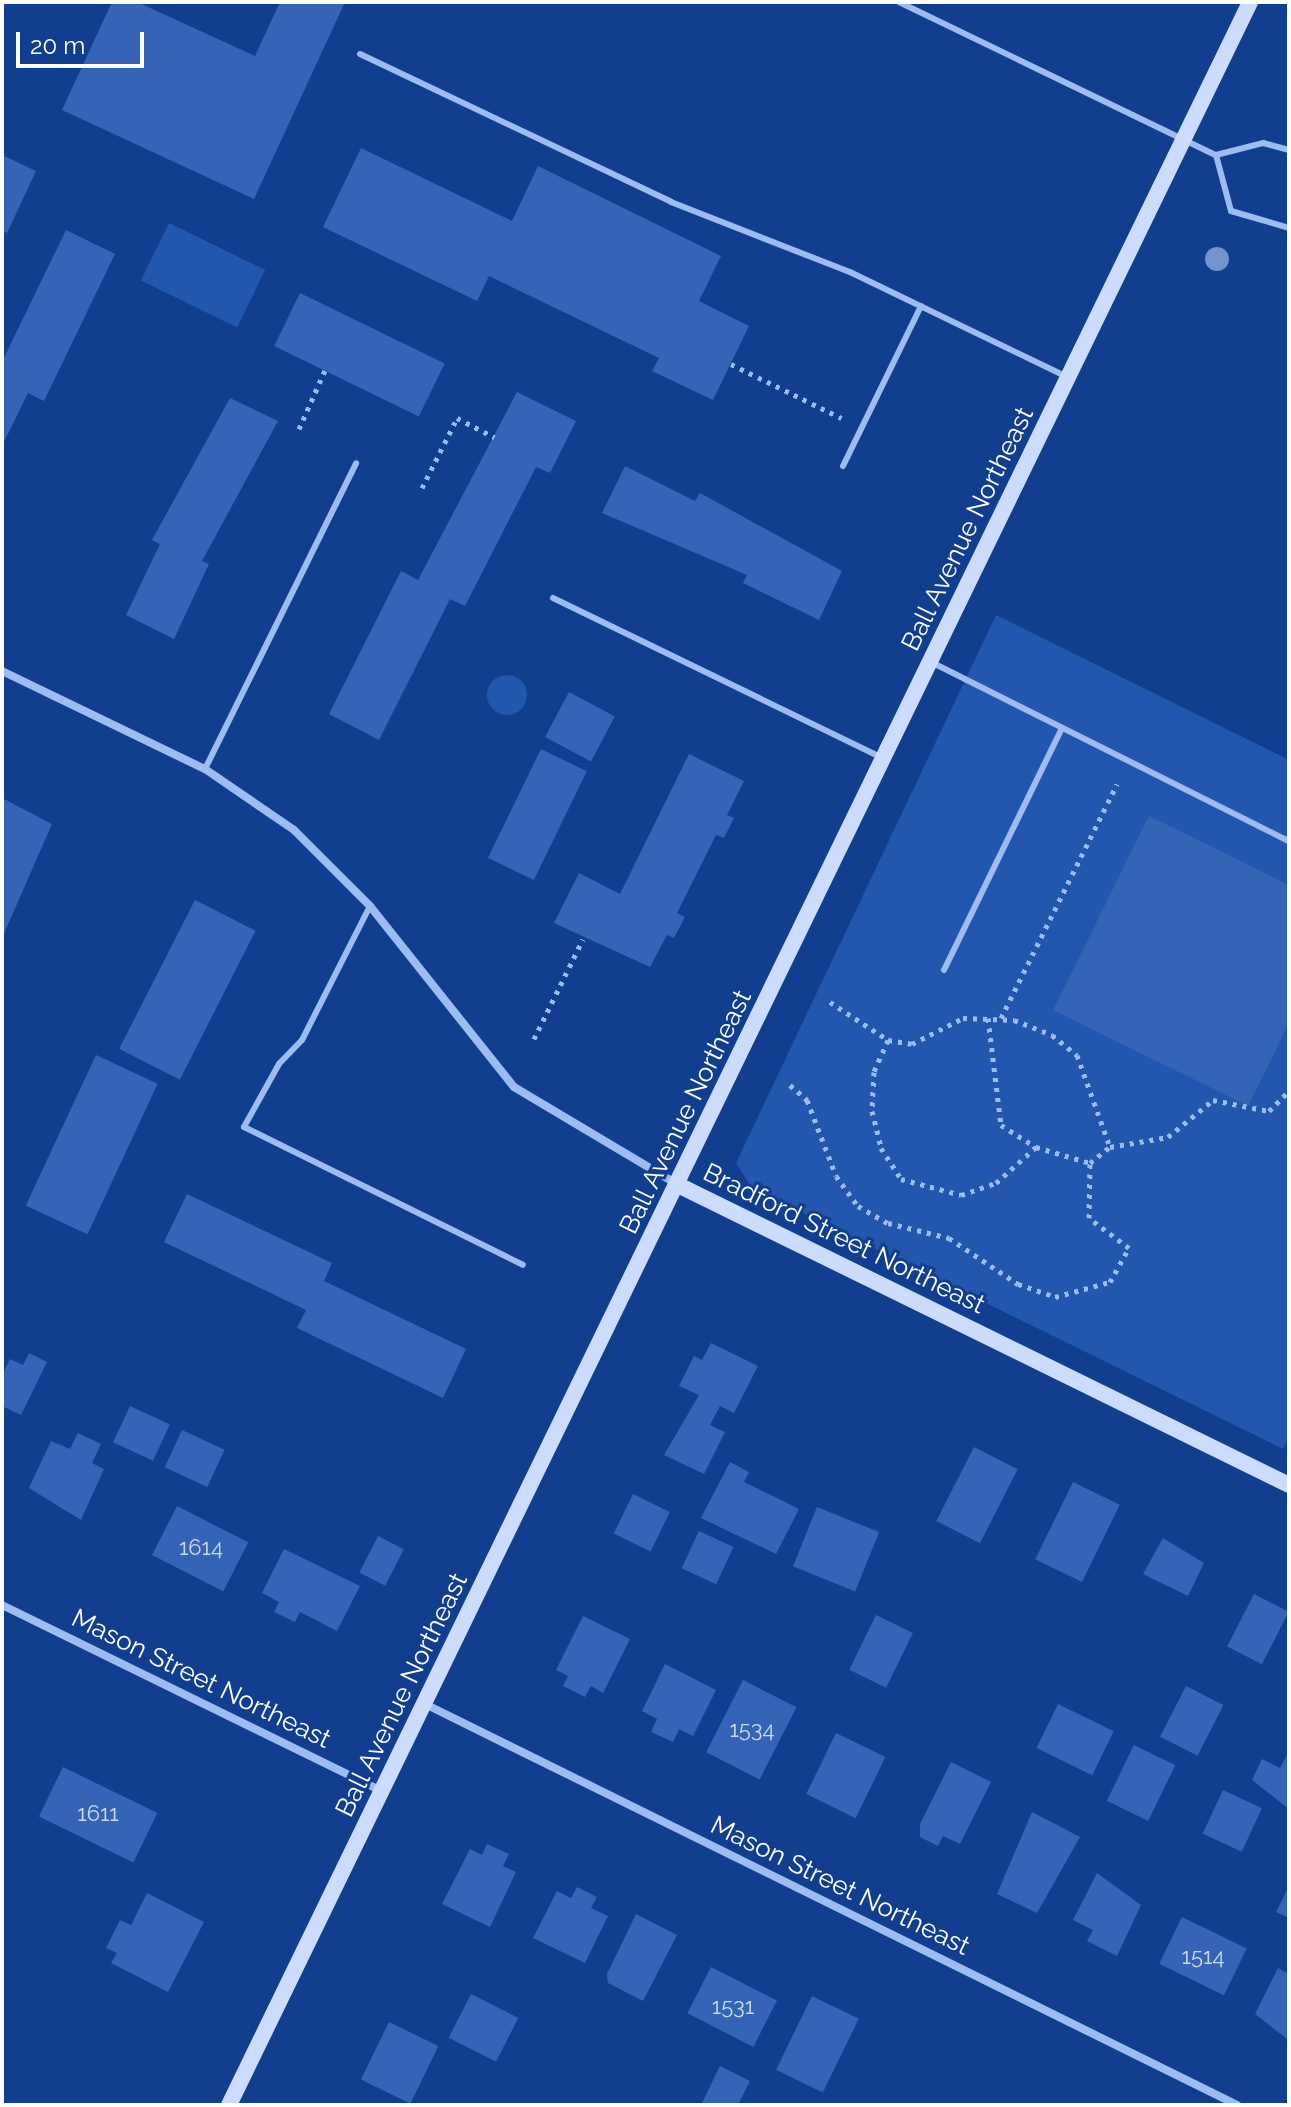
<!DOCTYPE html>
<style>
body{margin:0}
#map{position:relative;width:1291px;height:2107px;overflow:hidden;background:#123e90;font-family:Raleway,sans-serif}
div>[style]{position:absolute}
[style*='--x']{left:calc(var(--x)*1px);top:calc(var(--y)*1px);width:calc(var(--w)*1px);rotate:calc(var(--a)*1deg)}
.green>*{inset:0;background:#2356af;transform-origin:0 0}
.round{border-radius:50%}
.building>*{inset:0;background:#3564b7;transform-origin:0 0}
.path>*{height:5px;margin-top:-2.5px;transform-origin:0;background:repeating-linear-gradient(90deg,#9dbcf2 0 4px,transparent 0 10px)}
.lane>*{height:6px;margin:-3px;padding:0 3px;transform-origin:3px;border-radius:3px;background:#9dbcf2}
.street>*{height:8px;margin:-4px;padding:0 4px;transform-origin:4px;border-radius:4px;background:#9dbcf2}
.secondary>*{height:16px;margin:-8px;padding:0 8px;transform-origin:8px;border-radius:8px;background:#cbdcfc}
.trees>*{width:24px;height:24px;margin:-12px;border-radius:50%;background:#7493cc}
span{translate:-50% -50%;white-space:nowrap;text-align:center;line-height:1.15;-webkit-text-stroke:6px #123e90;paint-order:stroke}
.number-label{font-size:22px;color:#ccd8ed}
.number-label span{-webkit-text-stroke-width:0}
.street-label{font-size:26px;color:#fff}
.frame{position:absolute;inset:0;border:4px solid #fff;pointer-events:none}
.scale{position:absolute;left:16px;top:32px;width:128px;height:36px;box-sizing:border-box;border:4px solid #fff;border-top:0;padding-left:10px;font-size:24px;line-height:28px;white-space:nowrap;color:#fff;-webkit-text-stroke:6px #123e90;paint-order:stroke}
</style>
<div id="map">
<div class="green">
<i style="left:169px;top:223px;width:107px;height:64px;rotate:26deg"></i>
<i style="clip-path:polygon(996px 615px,1289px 760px,1289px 1436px,1283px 1449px,752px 1188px,736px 1163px)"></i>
<i class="round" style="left:487px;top:675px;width:40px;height:40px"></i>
</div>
<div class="building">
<i style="clip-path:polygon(112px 2px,137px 2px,255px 56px,280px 2px,345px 2px,254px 199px,62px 110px)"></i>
<i style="clip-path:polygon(361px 148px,512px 221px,538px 166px,721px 256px,699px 301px,749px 326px,713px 400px,652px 371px,659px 358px,489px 276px,477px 301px,323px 227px)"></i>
<i style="clip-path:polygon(2px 155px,36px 171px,7px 233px,2px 230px)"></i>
<i style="clip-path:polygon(66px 230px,115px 254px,44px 401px,28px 393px,2px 446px,2px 362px)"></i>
<i style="left:300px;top:293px;width:161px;height:59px;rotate:26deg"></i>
<i style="clip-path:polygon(517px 392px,576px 421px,550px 473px,536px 467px,465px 606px,450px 599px,379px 740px,329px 714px,401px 571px,418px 580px)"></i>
<i style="clip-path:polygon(230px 398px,278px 421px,202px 561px,209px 564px,174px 639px,126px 615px,160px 544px,152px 540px)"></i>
<i style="clip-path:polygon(625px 466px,695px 501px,700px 493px,842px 571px,819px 620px,743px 583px,747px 575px,602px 513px)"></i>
<i style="left:569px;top:692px;width:52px;height:51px;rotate:28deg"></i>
<i style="left:541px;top:749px;width:51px;height:121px;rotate:26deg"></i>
<i style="clip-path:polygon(689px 754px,744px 781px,727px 815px,734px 818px,724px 838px,716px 835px,677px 913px,685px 917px,674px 938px,667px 935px,650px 967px,554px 923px,579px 873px,620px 894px)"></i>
<i style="clip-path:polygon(2px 798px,52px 824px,2px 938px)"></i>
<i style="clip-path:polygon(1149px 816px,1289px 885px,1289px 1023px,1248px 1106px,1053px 1010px)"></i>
<i style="left:195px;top:900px;width:68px;height:167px;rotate:27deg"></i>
<i style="left:96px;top:1055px;width:68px;height:166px;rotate:25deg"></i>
<i style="clip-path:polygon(187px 1194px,332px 1263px,324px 1281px,466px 1349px,443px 1398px,297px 1328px,306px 1310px,164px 1242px)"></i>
<i style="clip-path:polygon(711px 1343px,758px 1366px,734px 1413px,720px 1406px,710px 1425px,725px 1432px,704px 1474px,664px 1455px,699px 1395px,679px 1386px,694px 1356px,702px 1360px)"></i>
<i style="clip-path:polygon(29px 1353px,47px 1362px,21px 1415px,2px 1406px,2px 1375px,10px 1359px,23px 1365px)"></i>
<i style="left:130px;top:1406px;width:44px;height:40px;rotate:25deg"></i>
<i style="left:182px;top:1430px;width:47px;height:41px;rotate:25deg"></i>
<i style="clip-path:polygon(78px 1433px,101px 1444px,92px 1463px,104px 1469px,81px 1520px,29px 1488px,51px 1441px,70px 1449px)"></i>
<i style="left:974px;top:1447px;width:49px;height:83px;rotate:27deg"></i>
<i style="clip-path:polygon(730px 1462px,749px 1472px,744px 1482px,799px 1509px,776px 1554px,701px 1518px)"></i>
<i style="left:1073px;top:1482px;width:52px;height:86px;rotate:26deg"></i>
<i style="left:633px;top:1494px;width:41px;height:44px;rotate:26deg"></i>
<i style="left:177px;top:1506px;width:80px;height:55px;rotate:27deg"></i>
<i style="left:817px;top:1507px;width:67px;height:64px;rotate:22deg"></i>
<i style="left:699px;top:1531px;width:38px;height:41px;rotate:25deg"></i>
<i style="left:378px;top:1536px;width:29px;height:41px;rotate:27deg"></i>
<i style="clip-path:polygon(1163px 1538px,1204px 1563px,1188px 1596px,1143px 1574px)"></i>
<i style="clip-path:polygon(284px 1549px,360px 1586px,337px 1631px,300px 1612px,295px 1622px,274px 1612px,279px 1602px,262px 1593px)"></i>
<i style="left:1254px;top:1594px;width:39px;height:59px;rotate:27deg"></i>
<i style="left:876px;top:1615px;width:41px;height:61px;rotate:26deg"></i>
<i style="clip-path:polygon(583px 1616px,630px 1639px,603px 1693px,591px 1686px,585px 1697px,563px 1686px,568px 1676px,556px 1670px)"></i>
<i style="clip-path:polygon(665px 1664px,716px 1690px,693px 1736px,679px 1729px,673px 1742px,651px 1732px,657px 1719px,642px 1711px)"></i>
<i style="left:743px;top:1680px;width:60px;height:81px;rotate:27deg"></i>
<i style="left:1186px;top:1686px;width:42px;height:57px;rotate:27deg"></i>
<i style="left:1058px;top:1704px;width:62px;height:49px;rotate:26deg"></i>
<i style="left:836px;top:1733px;width:55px;height:68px;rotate:26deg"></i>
<i style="left:1134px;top:1745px;width:46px;height:62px;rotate:26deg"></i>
<i style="clip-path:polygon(1289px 1751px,1289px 1809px,1252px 1780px,1262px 1759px,1280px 1768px)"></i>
<i style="clip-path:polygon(951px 1762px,991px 1782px,960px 1844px,943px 1836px,938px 1846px,920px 1837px,920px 1824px)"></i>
<i style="left:63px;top:1767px;width:105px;height:55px;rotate:26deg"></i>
<i style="left:1223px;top:1790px;width:43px;height:48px;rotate:25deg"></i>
<i style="clip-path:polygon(1032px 1812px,1080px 1837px,1037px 1913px,997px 1894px)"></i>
<i style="clip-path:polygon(487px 1844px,509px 1854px,503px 1866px,516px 1872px,490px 1927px,442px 1904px,470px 1849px,482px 1855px)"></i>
<i style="clip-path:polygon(1097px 1873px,1141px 1905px,1117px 1956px,1087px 1941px,1093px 1930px,1073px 1920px)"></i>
<i style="clip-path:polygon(1289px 1886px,1289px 1918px,1276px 1912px)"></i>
<i style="clip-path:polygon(577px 1887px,597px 1897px,591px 1908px,608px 1916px,585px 1963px,533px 1938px,557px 1891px,571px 1898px)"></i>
<i style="clip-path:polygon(147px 1893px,204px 1922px,168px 1992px,111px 1963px,117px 1953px,106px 1948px,120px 1920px,131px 1925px)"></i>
<i style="clip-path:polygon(636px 1914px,677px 1935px,643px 2001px,608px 1983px,607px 1974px)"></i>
<i style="left:1182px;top:1917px;width:72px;height:52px;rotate:26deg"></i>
<i style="left:711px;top:1967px;width:74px;height:52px;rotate:27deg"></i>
<i style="clip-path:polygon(1278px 1968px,1289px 1974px,1287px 2039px,1255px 2014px)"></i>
<i style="left:471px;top:1994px;width:53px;height:49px;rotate:27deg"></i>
<i style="left:812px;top:1996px;width:52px;height:82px;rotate:26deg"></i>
<i style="left:389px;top:2022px;width:55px;height:64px;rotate:26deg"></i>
<i style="clip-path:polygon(720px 2066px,750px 2081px,738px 2105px,701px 2105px)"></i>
</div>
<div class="path">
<i style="--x:731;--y:364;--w:123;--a:26.1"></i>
<i style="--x:299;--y:429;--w:64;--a:-66.2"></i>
<i style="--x:422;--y:488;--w:78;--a:-63.4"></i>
<i style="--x:457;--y:418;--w:42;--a:27.2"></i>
<i style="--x:830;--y:1002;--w:69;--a:33.2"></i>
<i style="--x:888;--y:1040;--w:35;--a:114"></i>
<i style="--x:874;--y:1072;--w:39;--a:93"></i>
<i style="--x:872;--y:1111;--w:38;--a:76"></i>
<i style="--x:881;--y:1148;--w:37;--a:57"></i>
<i style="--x:901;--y:1179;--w:62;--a:14.9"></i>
<i style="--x:961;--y:1195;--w:37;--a:-19"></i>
<i style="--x:996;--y:1183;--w:54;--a:-42"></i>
<i style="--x:1036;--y:1147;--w:56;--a:16.5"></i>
<i style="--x:988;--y:1018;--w:108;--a:83.1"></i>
<i style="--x:1001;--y:1125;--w:41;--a:32.2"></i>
<i style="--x:1001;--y:1018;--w:261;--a:-63.6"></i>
<i style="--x:534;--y:1039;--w:111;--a:-63.9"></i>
<i style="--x:888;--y:1040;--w:24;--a:9"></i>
<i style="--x:912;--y:1044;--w:57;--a:-27"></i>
<i style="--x:963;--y:1018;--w:51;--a:2.2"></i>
<i style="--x:1014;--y:1020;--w:41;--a:21.5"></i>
<i style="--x:1052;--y:1035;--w:32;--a:39"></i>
<i style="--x:1077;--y:1055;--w:98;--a:70.3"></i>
<i style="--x:790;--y:1085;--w:23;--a:41"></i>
<i style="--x:807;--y:1100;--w:81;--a:69.1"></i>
<i style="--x:836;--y:1176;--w:37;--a:54"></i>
<i style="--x:858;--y:1206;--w:34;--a:30"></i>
<i style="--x:888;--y:1223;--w:63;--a:13.8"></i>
<i style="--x:949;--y:1238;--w:83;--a:33.7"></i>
<i style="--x:1018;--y:1284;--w:39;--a:19"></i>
<i style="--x:1055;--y:1297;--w:57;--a:-15.3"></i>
<i style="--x:1110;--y:1282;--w:39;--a:-61"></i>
<i style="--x:1129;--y:1248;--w:50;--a:-143.1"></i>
<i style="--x:1089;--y:1218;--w:55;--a:-89"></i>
<i style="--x:1090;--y:1163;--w:26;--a:-39"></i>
<i style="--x:1110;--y:1147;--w:59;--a:-9.8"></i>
<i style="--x:1168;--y:1137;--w:58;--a:-39.4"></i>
<i style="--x:1213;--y:1100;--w:57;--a:11.1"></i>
<i style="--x:1269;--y:1111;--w:28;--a:-45"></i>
</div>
<div class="lane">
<i style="--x:899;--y:2;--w:352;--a:25.8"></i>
<i style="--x:1216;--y:155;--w:49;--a:-14.3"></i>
<i style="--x:1263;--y:143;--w:27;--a:15"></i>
<i style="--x:360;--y:54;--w:344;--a:25.4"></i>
<i style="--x:671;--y:202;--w:192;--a:21.4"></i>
<i style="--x:850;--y:272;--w:239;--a:25.8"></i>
<i style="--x:1216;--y:155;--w:58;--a:75"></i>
<i style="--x:1231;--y:211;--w:60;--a:16.3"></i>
<i style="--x:843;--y:466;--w:178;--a:-64"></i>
<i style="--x:553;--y:598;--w:364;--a:25.9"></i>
<i style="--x:933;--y:663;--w:398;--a:26.6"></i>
<i style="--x:205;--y:769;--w:341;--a:-63.7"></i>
<i style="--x:370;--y:906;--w:150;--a:116.9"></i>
<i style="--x:302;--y:1040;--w:33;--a:134"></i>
<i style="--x:279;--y:1064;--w:72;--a:119.1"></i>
<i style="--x:244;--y:1127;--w:311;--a:26.3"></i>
<i style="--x:944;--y:970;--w:269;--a:-64"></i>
</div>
<div class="street">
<i style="--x:2;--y:671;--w:225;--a:25.8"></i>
<i style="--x:205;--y:769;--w:108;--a:34.4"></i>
<i style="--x:294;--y:830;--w:107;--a:45"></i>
<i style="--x:370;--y:906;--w:231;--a:51.5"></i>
<i style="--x:514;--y:1087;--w:190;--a:30.8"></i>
<i style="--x:2;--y:1605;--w:423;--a:26.1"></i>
<i style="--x:425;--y:1704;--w:906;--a:26.28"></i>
</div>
<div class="secondary">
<i style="--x:678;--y:1185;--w:681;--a:26.15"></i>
<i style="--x:229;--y:2105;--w:2338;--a:-64.1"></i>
</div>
<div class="trees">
<i style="left:1217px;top:259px"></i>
</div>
<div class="number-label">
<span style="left:201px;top:1548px">1614</span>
<span style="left:752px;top:1730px">1534</span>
<span style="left:98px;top:1814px">1611</span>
<span style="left:1203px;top:1957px">1514</span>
<span style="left:733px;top:2007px">1531</span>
</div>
<div class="street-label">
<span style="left:968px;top:529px;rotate:-64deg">Ball Avenue Northeast</span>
<span style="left:686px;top:1112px;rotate:-64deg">Ball Avenue Northeast</span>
<span style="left:844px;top:1239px;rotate:26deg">Bradford Street Northeast</span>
<span style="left:201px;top:1679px;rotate:26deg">Mason Street Northeast</span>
<span style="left:402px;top:1695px;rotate:-64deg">Ball Avenue Northeast</span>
<span style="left:840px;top:1886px;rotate:26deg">Mason Street Northeast</span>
</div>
<div class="frame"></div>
<div class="scale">20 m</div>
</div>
